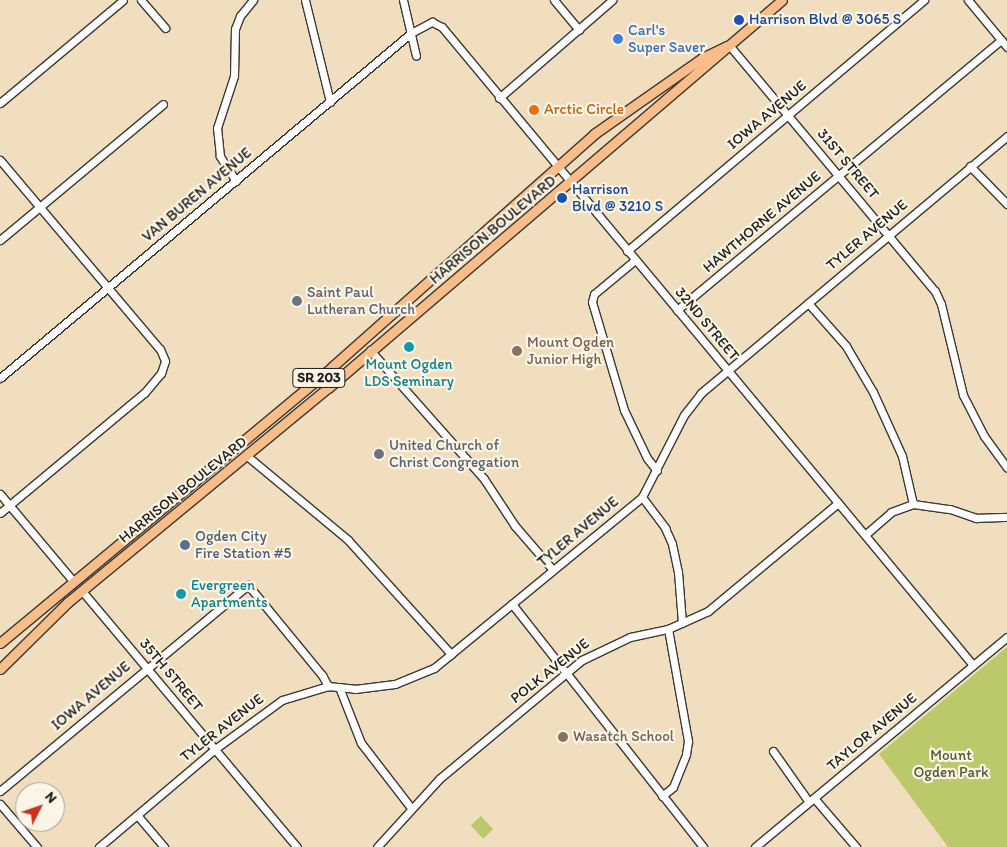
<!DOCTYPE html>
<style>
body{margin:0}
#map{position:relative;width:1007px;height:847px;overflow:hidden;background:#f1debe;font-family:Itim,sans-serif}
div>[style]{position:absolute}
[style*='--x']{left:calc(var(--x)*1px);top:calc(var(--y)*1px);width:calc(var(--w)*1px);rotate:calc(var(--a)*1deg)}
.green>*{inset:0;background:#bbc96b;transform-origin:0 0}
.roads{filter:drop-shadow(1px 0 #3c3934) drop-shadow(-1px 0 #3c3934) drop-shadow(0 1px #3c3934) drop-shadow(0 -1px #3c3934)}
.minor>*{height:7px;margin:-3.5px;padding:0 3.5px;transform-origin:3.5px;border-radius:3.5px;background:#fff}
.major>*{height:9px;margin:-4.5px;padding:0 4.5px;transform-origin:4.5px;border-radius:4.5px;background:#f8bd89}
.dots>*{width:14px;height:14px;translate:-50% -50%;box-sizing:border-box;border:2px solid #fcf5e5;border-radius:50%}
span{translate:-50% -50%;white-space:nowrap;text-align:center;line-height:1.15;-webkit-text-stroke:4.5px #fcf5e5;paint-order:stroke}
.shield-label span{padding:1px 4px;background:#fcf5e5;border:1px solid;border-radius:4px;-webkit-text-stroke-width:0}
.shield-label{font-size:14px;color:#1c1c1c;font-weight:700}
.transit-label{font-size:15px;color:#164399}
.left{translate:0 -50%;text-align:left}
.shop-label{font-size:15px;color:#366cbe}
.food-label{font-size:15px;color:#c56008}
.street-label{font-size:15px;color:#1c1c1c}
.worship-label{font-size:15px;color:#5b616d}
.education-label{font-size:15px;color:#785e54}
.culture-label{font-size:15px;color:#0d838f}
.service-label{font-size:15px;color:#4e5e75}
.park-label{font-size:15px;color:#545938}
.north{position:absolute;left:15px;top:782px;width:50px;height:50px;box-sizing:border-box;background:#fcf5e5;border:1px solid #a29e95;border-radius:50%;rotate:49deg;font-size:14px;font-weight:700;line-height:20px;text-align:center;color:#1c1c1c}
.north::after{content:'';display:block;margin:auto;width:18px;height:22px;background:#c8321e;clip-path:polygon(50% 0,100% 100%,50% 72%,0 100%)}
</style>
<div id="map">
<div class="green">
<i style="clip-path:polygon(1007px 647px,1007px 847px,948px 847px,879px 754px)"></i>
<i style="left:481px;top:816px;width:18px;height:14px;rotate:47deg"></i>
</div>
<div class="roads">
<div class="minor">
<i style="--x:141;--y:0;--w:37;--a:49"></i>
<i style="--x:305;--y:0;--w:105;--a:76.2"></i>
<i style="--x:403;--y:0;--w:57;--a:76.9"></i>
<i style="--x:554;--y:0;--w:39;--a:50"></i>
<i style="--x:968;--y:0;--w:61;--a:50.3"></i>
<i style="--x:729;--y:45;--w:321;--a:50.1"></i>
<i style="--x:935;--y:291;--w:14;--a:65"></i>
<i style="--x:941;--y:304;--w:94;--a:76.4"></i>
<i style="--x:963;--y:395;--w:46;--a:62.9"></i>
<i style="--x:984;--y:436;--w:39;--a:54"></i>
<i style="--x:499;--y:98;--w:150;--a:-40.9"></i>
<i style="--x:0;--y:103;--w:160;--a:-39.9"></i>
<i style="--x:0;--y:160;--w:248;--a:49.8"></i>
<i style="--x:160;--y:349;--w:13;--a:67"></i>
<i style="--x:165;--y:361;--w:13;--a:108"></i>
<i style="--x:161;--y:373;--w:26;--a:130"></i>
<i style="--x:144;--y:393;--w:187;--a:140.2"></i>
<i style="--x:970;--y:166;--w:53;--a:45.8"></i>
<i style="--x:236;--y:181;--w:30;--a:-123"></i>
<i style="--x:220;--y:156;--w:28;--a:-96"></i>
<i style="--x:217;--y:128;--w:55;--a:-71.9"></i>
<i style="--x:234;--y:76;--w:47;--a:-88.8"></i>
<i style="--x:235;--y:29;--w:14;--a:-69"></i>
<i style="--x:240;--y:16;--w:21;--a:-51"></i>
<i style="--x:0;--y:240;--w:212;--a:-39.8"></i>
<i style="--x:627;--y:251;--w:389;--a:-40.2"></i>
<i style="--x:635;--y:260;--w:53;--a:140.3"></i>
<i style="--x:594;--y:294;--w:8;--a:104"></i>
<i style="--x:592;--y:302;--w:113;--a:73.5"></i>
<i style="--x:624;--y:410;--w:53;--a:64.4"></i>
<i style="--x:647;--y:458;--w:16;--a:52"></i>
<i style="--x:808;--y:303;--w:57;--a:48.5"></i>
<i style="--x:846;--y:346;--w:53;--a:59.6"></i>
<i style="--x:873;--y:392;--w:70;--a:65.6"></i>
<i style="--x:902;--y:456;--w:49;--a:77.1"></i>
<i style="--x:677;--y:310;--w:422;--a:-39.8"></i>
<i style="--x:370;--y:350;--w:172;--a:48.5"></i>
<i style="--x:484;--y:479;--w:56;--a:56.6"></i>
<i style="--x:515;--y:526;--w:58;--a:49.2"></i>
<i style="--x:0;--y:378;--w:537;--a:-40.01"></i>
<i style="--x:411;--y:33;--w:24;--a:-28"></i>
<i style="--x:432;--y:22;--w:11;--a:27"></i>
<i style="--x:442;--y:27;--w:830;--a:50.23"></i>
<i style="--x:247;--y:456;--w:131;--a:39.7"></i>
<i style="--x:348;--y:540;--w:154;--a:47.9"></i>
<i style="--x:0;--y:494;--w:114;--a:50"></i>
<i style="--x:642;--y:497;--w:39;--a:53"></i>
<i style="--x:665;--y:528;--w:17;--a:66"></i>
<i style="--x:672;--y:544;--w:29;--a:78"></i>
<i style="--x:678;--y:572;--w:51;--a:85.5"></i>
<i style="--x:866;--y:534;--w:33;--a:-41"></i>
<i style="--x:891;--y:512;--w:23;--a:-20"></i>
<i style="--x:913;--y:504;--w:37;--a:8"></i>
<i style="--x:950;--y:509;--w:28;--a:19"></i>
<i style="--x:976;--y:518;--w:31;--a:-2"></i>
<i style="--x:82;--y:591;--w:334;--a:50"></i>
<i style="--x:512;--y:604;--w:309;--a:51.8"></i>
<i style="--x:339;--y:687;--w:60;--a:68.6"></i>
<i style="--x:361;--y:743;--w:82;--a:52.4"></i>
<i style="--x:773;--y:751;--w:62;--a:54.8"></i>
<i style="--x:0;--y:791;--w:322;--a:-39.7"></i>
<i style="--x:248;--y:585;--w:117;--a:50.6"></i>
<i style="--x:322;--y:675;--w:13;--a:61"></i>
<i style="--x:662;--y:796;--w:14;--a:-39"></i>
<i style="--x:673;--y:787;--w:35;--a:-68"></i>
<i style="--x:686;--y:754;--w:13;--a:-81"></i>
<i style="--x:688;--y:741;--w:114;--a:-100.1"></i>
<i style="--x:814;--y:798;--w:65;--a:49.4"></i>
<i style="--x:0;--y:804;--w:57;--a:49.3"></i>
<i style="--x:137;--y:815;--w:42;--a:49.8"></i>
<i style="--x:99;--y:847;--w:152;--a:-40.2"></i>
<i style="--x:215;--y:749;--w:83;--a:-36.2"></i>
<i style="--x:282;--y:700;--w:48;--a:-16.9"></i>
<i style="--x:328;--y:686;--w:27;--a:6"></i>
<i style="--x:355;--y:689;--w:40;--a:-7.1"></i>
<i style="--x:395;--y:684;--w:42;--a:-22.3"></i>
<i style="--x:434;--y:668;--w:22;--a:-39"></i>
<i style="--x:451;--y:654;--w:247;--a:-39.4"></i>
<i style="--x:642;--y:497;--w:92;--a:-62.9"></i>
<i style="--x:684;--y:415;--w:28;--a:-52"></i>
<i style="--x:701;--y:393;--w:400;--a:-40"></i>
<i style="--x:377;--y:847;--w:92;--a:-47.6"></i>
<i style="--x:439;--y:779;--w:186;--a:-39.8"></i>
<i style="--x:582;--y:660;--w:53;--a:-25.6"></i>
<i style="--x:630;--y:637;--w:39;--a:-12"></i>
<i style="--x:668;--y:629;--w:44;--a:-24.2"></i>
<i style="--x:708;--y:611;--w:169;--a:-39.7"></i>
<i style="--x:755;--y:847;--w:328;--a:-39.8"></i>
</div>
<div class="major">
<i style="--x:0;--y:643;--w:432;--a:-39.7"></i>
<i style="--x:332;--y:367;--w:351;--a:-41.6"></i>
<i style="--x:594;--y:134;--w:132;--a:-35.1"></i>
<i style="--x:702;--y:58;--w:28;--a:-26"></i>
<i style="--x:0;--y:669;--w:95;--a:-44.6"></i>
<i style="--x:68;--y:602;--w:337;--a:-39.5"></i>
<i style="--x:328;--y:388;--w:597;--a:-40.52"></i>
</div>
</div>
<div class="dots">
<i style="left:739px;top:20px;background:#1a4fb4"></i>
<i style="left:618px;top:39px;background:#3f7fe0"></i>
<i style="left:534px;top:110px;background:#e8710a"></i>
<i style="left:562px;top:198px;background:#1a4fb4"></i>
<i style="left:297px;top:301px;background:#6b7280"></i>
<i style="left:409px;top:347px;background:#0f9aa8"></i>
<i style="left:517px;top:351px;background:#8d6e63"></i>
<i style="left:379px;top:454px;background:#6b7280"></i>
<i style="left:185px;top:545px;background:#5c6f8a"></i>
<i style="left:181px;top:594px;background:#0f9aa8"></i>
<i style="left:563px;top:737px;background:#8d6e63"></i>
</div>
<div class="shield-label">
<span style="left:319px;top:378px">SR 203</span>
</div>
<div class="transit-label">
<span class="left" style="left:749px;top:20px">Harrison Blvd @ 3065 S</span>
<span class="left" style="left:572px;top:198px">Harrison<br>Blvd @ 3210 S</span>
</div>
<div class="shop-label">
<span class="left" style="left:628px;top:39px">Carl's<br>Super Saver</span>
</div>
<div class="food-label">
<span class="left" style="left:544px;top:110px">Arctic Circle</span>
</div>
<div class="street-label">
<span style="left:767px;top:115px;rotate:-40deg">IOWA AVENUE</span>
<span style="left:848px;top:164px;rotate:50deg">31ST STREET</span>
<span style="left:197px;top:195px;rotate:-40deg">VAN BUREN AVENUE</span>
<span style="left:762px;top:222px;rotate:-40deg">HAWTHORNE AVENUE</span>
<span style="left:493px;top:230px;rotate:-40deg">HARRISON BOULEVARD</span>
<span style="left:867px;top:235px;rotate:-40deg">TYLER AVENUE</span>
<span style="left:707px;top:324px;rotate:50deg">32ND STREET</span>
<span style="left:183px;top:490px;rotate:-39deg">HARRISON BOULEVARD</span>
<span style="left:578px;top:532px;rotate:-40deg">TYLER AVENUE</span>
<span style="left:550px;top:671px;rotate:-38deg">POLK AVENUE</span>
<span style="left:171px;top:675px;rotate:50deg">35TH STREET</span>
<span style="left:91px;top:696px;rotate:-40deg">IOWA AVENUE</span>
<span style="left:222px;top:728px;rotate:-38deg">TYLER AVENUE</span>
<span style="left:872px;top:732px;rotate:-40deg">TAYLOR AVENUE</span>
</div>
<div class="worship-label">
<span class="left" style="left:307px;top:301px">Saint Paul<br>Lutheran Church</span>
<span class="left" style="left:389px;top:454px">United Church of<br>Christ Congregation</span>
</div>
<div class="education-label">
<span class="left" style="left:527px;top:351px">Mount Ogden<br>Junior High</span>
<span class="left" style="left:573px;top:737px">Wasatch School</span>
</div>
<div class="culture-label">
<span style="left:409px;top:373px">Mount Ogden<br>LDS Seminary</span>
<span class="left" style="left:191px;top:594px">Evergreen<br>Apartments</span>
</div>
<div class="service-label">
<span class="left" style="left:195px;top:545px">Ogden City<br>Fire Station #5</span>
</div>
<div class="park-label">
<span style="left:951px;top:764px">Mount<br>Ogden Park</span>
</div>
<div class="north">N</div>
</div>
